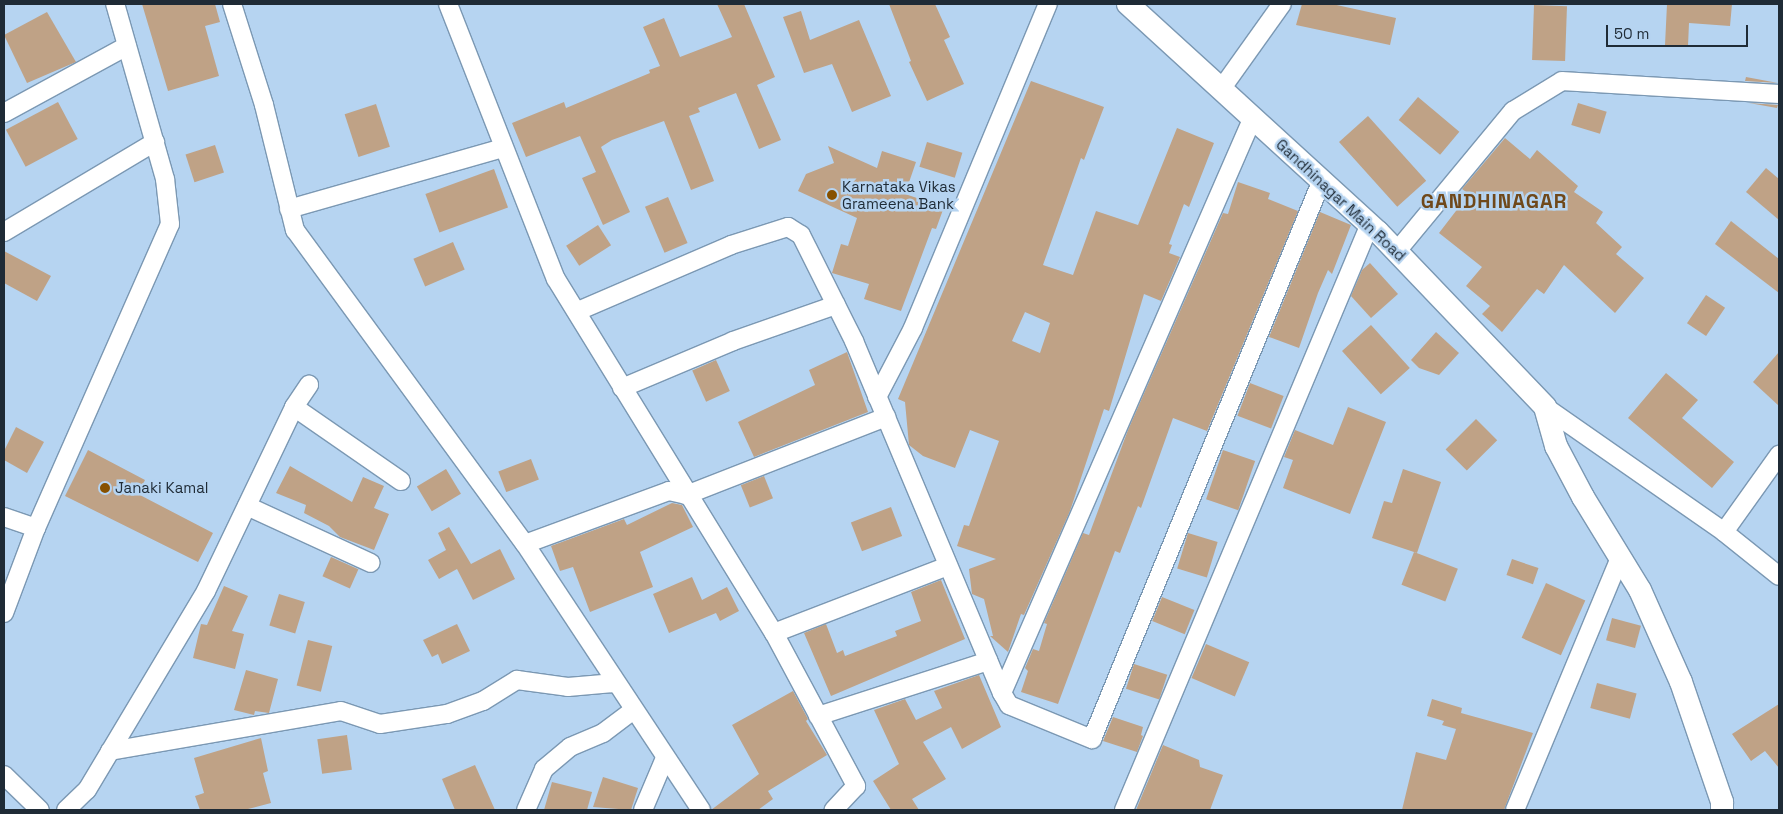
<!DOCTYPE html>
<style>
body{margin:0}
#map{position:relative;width:1783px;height:814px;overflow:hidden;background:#b6d4f1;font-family:"Space Grotesk",sans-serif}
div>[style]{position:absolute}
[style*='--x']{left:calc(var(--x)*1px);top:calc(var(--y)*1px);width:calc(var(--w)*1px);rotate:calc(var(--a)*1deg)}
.building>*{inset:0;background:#bfa286;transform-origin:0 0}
.roads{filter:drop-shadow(1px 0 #7b98b3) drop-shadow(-1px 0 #7b98b3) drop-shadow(0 1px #7b98b3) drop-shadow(0 -1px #7b98b3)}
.minor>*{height:18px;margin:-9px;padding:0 9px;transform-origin:9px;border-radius:9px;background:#fff}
.tertiary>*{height:22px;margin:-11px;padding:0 11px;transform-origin:11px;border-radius:11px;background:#fff}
.dots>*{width:14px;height:14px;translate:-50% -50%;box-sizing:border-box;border:2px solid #b6d4f1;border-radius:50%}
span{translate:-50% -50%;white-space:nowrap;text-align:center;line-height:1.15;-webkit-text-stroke:5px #b6d4f1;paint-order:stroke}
.poi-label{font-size:15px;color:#1f2b36}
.left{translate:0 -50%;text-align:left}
.street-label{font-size:15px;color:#1f2b36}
.district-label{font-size:20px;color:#6f481a;font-weight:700;letter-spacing:1px}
.frame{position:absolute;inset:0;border:5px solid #1f2b36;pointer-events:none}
.scale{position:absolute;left:1606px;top:25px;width:142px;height:22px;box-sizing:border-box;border:2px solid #1f2b36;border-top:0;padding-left:6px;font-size:15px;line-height:18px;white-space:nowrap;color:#1f2b36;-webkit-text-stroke:4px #b6d4f1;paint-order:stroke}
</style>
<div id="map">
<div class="building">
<i style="clip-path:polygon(142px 4px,215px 4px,220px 22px,205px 26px,219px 76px,168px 91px)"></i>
<i style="clip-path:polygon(717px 4px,744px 4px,775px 77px,757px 85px,781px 140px,759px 149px,736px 93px,698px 108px,700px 112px,689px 116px,714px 181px,691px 190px,664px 121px,612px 140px,601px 147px,630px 212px,603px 225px,582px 178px,596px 172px,580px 136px,526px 157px,512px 123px,564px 102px,566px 108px,650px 73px,649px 70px,660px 66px,643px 27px,664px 18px,680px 57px,732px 37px)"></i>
<i style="clip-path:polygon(889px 4px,935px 4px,950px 37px,944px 40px,964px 84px,927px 101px,909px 62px,911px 61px)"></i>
<i style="clip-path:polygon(1302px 4px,1332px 4px,1396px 18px,1390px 45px,1296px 25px)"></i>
<i style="clip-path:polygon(1667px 4px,1732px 4px,1730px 26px,1689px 23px,1688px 46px,1665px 45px)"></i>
<i style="left:1534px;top:5px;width:33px;height:55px;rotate:2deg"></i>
<i style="clip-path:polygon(801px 11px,810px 40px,859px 20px,891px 96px,852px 112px,832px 64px,804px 73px,783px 17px)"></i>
<i style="clip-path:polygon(47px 12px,76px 62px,27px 83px,4px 35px)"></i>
<i style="clip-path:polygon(1746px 77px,1778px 83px,1745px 81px)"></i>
<i style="clip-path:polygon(evenodd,1031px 81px,1104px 107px,1084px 160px,1081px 158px,1043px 265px,1073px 275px,1096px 211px,1138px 225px,1177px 128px,1214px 143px,1189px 207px,1184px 204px,1169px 244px,1172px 245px,1169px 253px,1180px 257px,1161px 301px,1144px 294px,1109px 411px,1104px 409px,1070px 511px,1024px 615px,1021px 614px,1008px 652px,990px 636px,993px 636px,984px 599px,972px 594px,969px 569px,996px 559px,957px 546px,964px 525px,969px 526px,999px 441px,970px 430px,955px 468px,923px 456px,909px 445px,905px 402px,898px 399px,1031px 81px,1025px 312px,1050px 323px,1040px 353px,1012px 341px,1025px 312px)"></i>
<i style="left:1418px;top:97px;width:54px;height:30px;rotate:40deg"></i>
<i style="left:58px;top:102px;width:42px;height:59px;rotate:62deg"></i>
<i style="left:1578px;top:103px;width:30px;height:23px;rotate:17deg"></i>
<i style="clip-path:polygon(1749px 103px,1778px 105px,1777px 108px)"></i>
<i style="left:376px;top:104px;width:45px;height:33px;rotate:72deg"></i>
<i style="left:1368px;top:116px;width:87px;height:39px;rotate:48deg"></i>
<i style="clip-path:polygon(1505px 138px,1530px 159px,1537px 150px,1578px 186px,1574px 192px,1603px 212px,1596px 223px,1622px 247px,1616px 254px,1644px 278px,1615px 313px,1564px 265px,1544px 294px,1537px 289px,1502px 332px,1482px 314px,1490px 306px,1466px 286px,1482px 267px,1439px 233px,1469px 194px,1462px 189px)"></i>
<i style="left:927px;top:142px;width:37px;height:26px;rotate:17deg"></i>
<i style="left:215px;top:145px;width:29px;height:31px;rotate:72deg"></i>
<i style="clip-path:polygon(828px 146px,877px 168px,882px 151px,916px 162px,905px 194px,944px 207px,936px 229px,932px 228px,901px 311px,864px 299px,869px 284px,832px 273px,841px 244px,848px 246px,857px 218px,798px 191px,806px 174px,834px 163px)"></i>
<i style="clip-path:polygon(1766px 168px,1779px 179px,1779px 220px,1746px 192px)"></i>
<i style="left:494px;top:169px;width:41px;height:73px;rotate:70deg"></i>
<i style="clip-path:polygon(1238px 182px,1270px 193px,1268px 199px,1298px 211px,1207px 431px,1173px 418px,1141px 508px,1138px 506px,1120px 553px,1115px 551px,1058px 704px,1021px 692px,1028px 671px,1025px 668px,1033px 649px,1039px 651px,1047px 624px,1044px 623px,1083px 533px,1089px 535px,1128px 430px,1223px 213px,1228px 214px)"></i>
<i style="left:668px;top:197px;width:50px;height:25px;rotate:67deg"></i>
<i style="clip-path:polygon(1320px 212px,1351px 225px,1332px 274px,1328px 270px,1318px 293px,1299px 348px,1269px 337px)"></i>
<i style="clip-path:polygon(1731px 221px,1779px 259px,1779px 293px,1715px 244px)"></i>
<i style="left:598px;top:225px;width:24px;height:38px;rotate:57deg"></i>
<i style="left:453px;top:242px;width:30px;height:43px;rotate:67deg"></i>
<i style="clip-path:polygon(4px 251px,51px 276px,37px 301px,4px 283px)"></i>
<i style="clip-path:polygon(1370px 263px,1398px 294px,1371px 318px,1351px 296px,1362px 270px)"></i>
<i style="left:1706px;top:295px;width:23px;height:34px;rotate:34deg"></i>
<i style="left:1371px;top:325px;width:58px;height:39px;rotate:48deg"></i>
<i style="clip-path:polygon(1436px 332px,1459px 353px,1439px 375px,1419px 368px,1411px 360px)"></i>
<i style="clip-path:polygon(847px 352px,868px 412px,754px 457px,738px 422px,815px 385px,809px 370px)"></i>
<i style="clip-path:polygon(1779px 352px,1779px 406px,1753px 382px)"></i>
<i style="left:716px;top:360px;width:34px;height:26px;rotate:66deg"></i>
<i style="clip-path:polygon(1666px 373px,1698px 400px,1682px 418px,1734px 462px,1712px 488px,1628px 418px)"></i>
<i style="left:1250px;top:383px;width:36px;height:35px;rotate:21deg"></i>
<i style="clip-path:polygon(1348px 407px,1386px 422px,1350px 514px,1283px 488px,1293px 460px,1284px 457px,1295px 430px,1333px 445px)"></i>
<i style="left:1476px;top:419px;width:30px;height:43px;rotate:45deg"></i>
<i style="clip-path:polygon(16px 427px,44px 442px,27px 473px,4px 460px,4px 451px)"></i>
<i style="clip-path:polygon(88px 450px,145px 480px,138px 494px,213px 533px,198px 562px,65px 496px)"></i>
<i style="left:1223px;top:450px;width:34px;height:52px;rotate:19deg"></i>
<i style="left:531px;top:459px;width:22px;height:35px;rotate:69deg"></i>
<i style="clip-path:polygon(290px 466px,352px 502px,363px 477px,384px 486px,374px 508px,389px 514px,374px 550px,340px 537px,329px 526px,304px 513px,306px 505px,276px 493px)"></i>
<i style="left:446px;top:469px;width:29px;height:34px;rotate:59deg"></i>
<i style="clip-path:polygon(1403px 469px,1441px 482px,1417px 553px,1372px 538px,1384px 501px,1392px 503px)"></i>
<i style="left:764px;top:476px;width:24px;height:25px;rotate:68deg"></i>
<i style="clip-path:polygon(672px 503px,682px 505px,693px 527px,640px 552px,653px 587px,590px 612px,573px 567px,560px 571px,551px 546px,624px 519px,627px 525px)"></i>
<i style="left:891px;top:507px;width:31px;height:43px;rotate:69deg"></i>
<i style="clip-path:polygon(449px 527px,471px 564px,500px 549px,515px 579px,473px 600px,457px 569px,439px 579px,428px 560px,446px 550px,438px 533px)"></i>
<i style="left:1188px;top:533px;width:31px;height:37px;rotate:17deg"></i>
<i style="left:1414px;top:552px;width:47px;height:35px;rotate:21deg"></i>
<i style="left:331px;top:557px;width:30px;height:21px;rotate:24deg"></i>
<i style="left:1512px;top:559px;width:28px;height:17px;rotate:19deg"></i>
<i style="clip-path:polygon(692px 577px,702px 600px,727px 587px,739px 611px,720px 621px,716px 613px,669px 633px,653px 594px)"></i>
<i style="clip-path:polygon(941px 580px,965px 639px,831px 696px,804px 633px,826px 624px,837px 653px,843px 650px,845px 656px,897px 636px,895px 631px,921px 621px,911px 592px)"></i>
<i style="left:1546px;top:583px;width:43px;height:60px;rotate:24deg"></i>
<i style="clip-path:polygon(224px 586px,248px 596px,232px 631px,244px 634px,235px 669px,193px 658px,201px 624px,207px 625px)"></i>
<i style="left:279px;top:594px;width:27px;height:33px;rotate:17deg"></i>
<i style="left:1162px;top:597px;width:35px;height:26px;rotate:22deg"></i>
<i style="left:1612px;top:618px;width:30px;height:23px;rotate:15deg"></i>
<i style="clip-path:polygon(457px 624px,470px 651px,442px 664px,438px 654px,432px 657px,423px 640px)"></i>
<i style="left:308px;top:640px;width:25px;height:47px;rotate:14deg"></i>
<i style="left:1206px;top:644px;width:47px;height:37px;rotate:23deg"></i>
<i style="left:1134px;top:664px;width:35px;height:26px;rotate:18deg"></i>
<i style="clip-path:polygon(246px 670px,278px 679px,269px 713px,255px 711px,254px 715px,234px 710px)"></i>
<i style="clip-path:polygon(979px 675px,1001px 727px,962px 749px,951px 727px,923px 742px,946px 779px,912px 799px,919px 810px,891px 810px,873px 781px,899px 764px,874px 710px,905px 699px,916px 720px,942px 708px,934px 691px)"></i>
<i style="left:1597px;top:683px;width:41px;height:26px;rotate:15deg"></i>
<i style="clip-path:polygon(793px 691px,808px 719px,806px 721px,827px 755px,768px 791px,773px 799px,758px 810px,711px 810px,759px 774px,732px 725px)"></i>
<i style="clip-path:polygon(1432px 699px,1462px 708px,1461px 713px,1533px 733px,1504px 810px,1402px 810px,1416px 752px,1446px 760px,1456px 729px,1442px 725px,1444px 721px,1427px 716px)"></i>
<i style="clip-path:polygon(1779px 704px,1779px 768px,1765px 751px,1751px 761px,1732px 734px)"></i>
<i style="clip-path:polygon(1113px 717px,1143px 727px,1141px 735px,1143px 736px,1137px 752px,1103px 741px)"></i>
<i style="left:347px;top:735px;width:35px;height:30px;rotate:82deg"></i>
<i style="clip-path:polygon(261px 738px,268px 771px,263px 773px,271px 803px,244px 810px,200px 810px,195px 796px,204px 793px,194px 758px)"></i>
<i style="clip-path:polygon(1163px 745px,1199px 760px,1200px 767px,1223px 775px,1210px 810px,1136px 810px)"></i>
<i style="clip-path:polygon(475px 765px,495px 810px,455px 810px,442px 779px)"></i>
<i style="clip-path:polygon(603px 777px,638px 788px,631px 810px,593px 807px)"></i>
<i style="clip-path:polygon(552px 782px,592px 792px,587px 810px,544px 810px)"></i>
</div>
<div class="roads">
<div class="minor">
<i style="--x:232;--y:4;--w:106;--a:72.4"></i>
<i style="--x:264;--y:105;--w:129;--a:76.1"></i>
<i style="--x:295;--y:230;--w:389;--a:53.8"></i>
<i style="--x:525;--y:544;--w:319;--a:56.5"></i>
<i style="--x:448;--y:4;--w:295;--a:68.6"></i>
<i style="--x:556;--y:279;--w:416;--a:58.4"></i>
<i style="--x:774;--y:633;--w:174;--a:61.8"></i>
<i style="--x:856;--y:786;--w:33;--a:133"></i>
<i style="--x:1222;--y:88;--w:103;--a:-54.5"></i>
<i style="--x:4;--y:113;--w:140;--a:-28.6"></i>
<i style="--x:289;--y:209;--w:223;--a:-15.9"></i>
<i style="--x:4;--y:232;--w:176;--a:-30.8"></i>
<i style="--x:1397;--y:251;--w:182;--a:-50.4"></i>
<i style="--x:1513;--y:111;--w:57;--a:-31.5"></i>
<i style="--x:1562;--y:81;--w:217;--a:3.4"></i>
<i style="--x:578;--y:311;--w:167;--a:-23.3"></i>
<i style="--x:731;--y:245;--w:60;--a:-17.5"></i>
<i style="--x:788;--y:227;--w:15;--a:32"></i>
<i style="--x:801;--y:235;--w:119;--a:63.4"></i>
<i style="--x:854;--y:341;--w:382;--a:67.2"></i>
<i style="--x:1002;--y:693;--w:14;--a:60"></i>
<i style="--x:1009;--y:705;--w:90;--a:22.3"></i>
<i style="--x:1092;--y:739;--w:604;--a:-67.64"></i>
<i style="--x:622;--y:388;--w:121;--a:-22.9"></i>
<i style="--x:733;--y:341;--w:109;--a:-19.3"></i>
<i style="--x:877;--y:397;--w:78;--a:-62.4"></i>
<i style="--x:913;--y:328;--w:351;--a:-67.4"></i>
<i style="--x:294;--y:407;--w:130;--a:34.7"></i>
<i style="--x:1545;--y:407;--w:218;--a:34.9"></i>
<i style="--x:1724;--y:532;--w:95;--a:-54.5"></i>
<i style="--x:247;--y:506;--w:136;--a:24.7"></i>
<i style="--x:4;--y:517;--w:34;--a:19"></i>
<i style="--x:1724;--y:532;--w:70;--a:38.7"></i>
<i style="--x:525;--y:544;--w:153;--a:-20.2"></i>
<i style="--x:669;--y:491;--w:17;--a:13"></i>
<i style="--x:686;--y:495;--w:215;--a:-21.3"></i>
<i style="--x:4;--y:613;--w:91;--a:-69.4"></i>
<i style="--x:36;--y:528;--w:332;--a:-66.2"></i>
<i style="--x:170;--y:224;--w:45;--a:-96.3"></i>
<i style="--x:165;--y:179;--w:182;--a:-105.9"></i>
<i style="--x:774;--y:633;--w:186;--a:-21.1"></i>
<i style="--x:1002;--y:693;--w:628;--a:-66.45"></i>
<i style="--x:818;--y:716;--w:179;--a:-17.9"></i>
<i style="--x:110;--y:751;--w:234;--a:-9.8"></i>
<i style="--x:341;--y:711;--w:41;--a:18.4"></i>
<i style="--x:380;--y:724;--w:68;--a:-8.5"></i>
<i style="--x:447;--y:714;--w:38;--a:-20"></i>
<i style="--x:483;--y:701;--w:40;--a:-32"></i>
<i style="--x:517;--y:680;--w:51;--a:7.8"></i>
<i style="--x:568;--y:687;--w:47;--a:-4.9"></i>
<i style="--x:4;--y:775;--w:50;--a:44.2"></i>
<i style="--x:66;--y:810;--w:29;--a:-44"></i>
<i style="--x:87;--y:790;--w:232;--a:-59.1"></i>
<i style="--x:206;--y:591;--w:204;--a:-64.4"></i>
<i style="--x:294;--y:407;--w:27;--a:-56"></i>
<i style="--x:526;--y:810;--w:45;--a:-66.3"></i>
<i style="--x:544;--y:769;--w:34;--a:-40"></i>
<i style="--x:570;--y:747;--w:36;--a:-23"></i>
<i style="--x:603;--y:733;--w:36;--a:-37"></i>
<i style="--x:643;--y:810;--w:56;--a:-67.1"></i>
<i style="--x:1124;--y:810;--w:636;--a:-67.23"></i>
<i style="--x:1515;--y:810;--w:273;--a:-67.4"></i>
</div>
<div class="tertiary">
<i style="--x:1128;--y:4;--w:338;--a:42.4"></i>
<i style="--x:1378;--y:232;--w:242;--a:46.3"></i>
<i style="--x:1545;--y:407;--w:41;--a:74.2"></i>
<i style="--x:1556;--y:446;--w:58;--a:62.1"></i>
<i style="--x:1583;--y:497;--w:109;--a:58.5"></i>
<i style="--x:1640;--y:590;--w:101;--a:66"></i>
<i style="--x:1681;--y:682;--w:127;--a:71.1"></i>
<i style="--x:1722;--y:802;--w:8;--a:90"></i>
</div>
</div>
<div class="dots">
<i style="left:832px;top:195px;background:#875100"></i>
<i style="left:105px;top:488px;background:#875100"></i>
</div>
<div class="poi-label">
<span class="left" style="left:842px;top:195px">Karnataka Vikas<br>Grameena Bank</span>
<span class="left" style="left:115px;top:488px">Janaki Kamal</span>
</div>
<div class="street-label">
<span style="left:1341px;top:200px;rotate:43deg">Gandhinagar Main Road</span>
</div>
<div class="district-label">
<span style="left:1494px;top:201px">GANDHINAGAR</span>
</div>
<div class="frame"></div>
<div class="scale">50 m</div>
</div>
